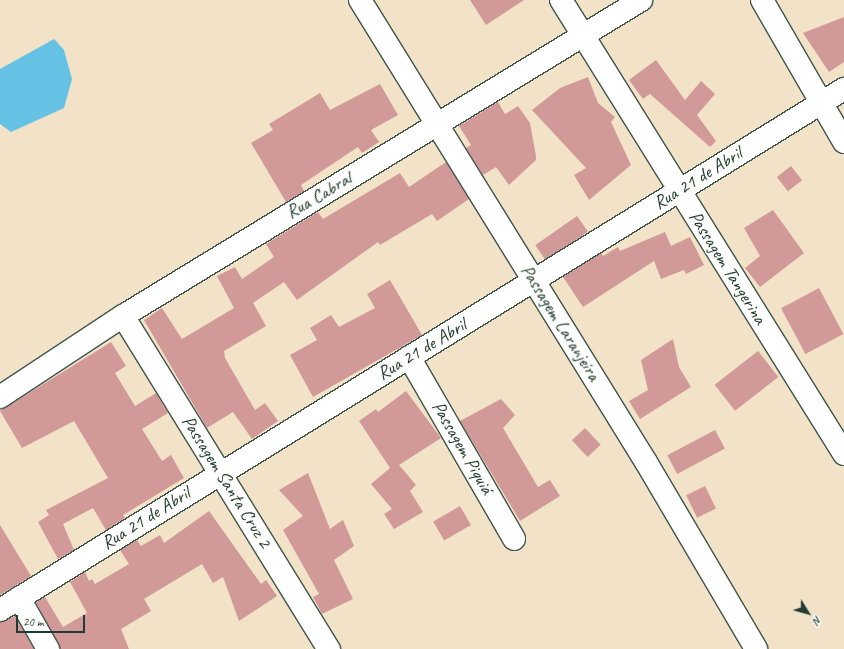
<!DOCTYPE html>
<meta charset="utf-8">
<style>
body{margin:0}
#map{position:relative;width:844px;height:649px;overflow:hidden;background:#f2e2c7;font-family:Caveat,sans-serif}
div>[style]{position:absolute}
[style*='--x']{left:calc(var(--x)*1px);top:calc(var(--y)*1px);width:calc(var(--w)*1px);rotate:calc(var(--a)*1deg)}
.water>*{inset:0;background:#66c2e4}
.building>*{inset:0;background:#d19a98;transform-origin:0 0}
.roads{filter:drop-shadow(1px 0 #3f564a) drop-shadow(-1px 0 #3f564a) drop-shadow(0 1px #3f564a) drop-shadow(0 -1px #3f564a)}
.street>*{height:22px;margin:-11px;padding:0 11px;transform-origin:11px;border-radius:11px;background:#fff}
span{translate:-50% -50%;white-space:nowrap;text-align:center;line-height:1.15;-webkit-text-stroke:3px #fdfcf7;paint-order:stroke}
.street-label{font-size:19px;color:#1f3d34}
.north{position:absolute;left:788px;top:593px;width:40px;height:40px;-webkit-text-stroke:3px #fdfcf7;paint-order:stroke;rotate:127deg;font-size:11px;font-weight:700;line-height:16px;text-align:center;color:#1f3d34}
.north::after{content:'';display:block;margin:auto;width:14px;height:18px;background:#1f3d34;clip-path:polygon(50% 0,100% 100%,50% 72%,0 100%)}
.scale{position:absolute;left:16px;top:615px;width:69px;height:18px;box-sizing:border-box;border:2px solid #1f3d34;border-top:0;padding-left:5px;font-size:12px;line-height:14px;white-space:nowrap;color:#1f3d34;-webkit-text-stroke:3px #fdfcf7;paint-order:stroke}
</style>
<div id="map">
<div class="water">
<i style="clip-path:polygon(54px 39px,64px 50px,72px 79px,64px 108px,11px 132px,0 124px,0 69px)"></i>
</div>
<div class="building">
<i style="clip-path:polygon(470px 0,524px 0,486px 25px)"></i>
<i style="clip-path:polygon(844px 17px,844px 62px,829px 72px,803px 33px)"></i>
<i style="clip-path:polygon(656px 60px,685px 100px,701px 81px,715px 94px,697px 115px,716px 141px,710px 147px,650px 94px,643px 99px,629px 80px)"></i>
<i style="clip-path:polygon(588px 77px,598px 103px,615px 117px,611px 122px,631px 165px,589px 200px,574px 175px,586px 168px,532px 110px,560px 88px)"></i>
<i style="clip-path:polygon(380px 84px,398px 115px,371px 130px,379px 142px,362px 153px,358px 147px,301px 185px,304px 191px,286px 202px,251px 143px,273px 130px,269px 124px,320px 93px,330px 110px)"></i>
<i style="clip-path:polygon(498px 102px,505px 114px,518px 106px,530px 123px,536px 156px,536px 160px,509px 185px,496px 167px,483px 175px,466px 148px,471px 145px,459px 126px)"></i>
<i style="clip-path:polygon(446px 162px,469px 199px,437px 221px,432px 214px,380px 245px,378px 242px,297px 300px,284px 282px,253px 303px,266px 326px,224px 351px,225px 358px,255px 410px,265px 403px,278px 421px,252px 439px,233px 412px,207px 428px,144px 320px,162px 308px,182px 339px,234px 308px,217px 276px,235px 267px,242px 279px,274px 257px,266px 244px,318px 212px,323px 219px,400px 173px,409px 187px)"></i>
<i style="left:791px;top:166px;width:18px;height:18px;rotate:52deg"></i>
<i style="clip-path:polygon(773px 210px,804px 253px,760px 287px,745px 268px,760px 256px,744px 228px)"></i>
<i style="left:577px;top:216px;width:19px;height:51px;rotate:55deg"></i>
<i style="clip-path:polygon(665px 232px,671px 246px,690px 237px,704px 265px,686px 274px,684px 270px,661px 279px,654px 261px,583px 307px,563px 277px,601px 253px,603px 256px,618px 247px,620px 251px)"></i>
<i style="clip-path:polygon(390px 280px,422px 335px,313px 397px,290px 355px,317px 340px,310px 328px,331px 315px,339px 327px,375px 308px,367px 294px)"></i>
<i style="left:819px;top:288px;width:52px;height:43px;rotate:62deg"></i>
<i style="clip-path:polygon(673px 339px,679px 367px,691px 387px,640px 419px,629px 401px,648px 390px,641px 360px)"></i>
<i style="clip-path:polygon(111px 342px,126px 366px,115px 373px,135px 406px,156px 393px,168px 413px,142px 429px,162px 461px,171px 455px,184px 478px,123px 515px,125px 518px,106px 530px,93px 508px,63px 524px,74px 550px,58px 559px,38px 522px,49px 515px,46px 510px,108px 478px,74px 421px,22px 448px,0 411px)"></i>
<i style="left:758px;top:351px;width:33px;height:55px;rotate:52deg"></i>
<i style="clip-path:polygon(406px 391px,441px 438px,399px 465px,416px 485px,410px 491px,423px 512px,394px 529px,384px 514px,392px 509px,371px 484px,390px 468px,359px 421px,376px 409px,378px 412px)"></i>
<i style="clip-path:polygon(501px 399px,515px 415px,503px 428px,538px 487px,550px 480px,560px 496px,520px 521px,460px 421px)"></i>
<i style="left:585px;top:428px;width:23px;height:18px;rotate:47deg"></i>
<i style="left:715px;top:430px;width:21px;height:54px;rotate:62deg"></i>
<i style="clip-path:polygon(308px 473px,330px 529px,343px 520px,354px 546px,334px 560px,353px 599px,322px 614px,313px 597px,319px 594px,283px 530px,303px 516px,279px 490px)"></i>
<i style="left:705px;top:486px;width:25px;height:21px;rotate:64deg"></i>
<i style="left:460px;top:506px;width:22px;height:31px;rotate:60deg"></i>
<i style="clip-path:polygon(209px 511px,261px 584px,266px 580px,277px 596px,239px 621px,223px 577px,213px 583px,202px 564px,144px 599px,151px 611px,121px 629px,129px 649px,60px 649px,36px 602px,45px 597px,63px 627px,87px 613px,70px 582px,85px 572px,89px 581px,92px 579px,95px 584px,129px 564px,120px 550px,137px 540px,141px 546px,160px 535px,164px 543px)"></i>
<i style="clip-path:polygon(0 525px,31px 576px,0 595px)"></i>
<i style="clip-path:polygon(15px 616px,34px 649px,0 649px,0 622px)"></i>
</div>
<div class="roads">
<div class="street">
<i style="--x:360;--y:0;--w:543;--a:58.24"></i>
<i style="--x:646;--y:462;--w:217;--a:59.5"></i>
<i style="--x:561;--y:0;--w:535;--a:58.06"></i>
<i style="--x:762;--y:0;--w:164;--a:60"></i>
<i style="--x:123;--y:316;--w:392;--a:58.3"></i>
<i style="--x:409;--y:357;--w:210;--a:60"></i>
<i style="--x:0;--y:397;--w:147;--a:-33.4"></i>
<i style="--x:123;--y:316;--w:607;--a:-31.38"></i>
<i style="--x:19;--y:598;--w:59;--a:60.4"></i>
<i style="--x:0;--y:610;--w:992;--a:-31.69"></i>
</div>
</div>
<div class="street-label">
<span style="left:698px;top:179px;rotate:-32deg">Rua 21 de Abril</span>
<span style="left:319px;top:196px;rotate:-31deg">Rua Cabral</span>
<span style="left:727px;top:268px;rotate:58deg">Passagem Tangerina</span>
<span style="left:560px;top:323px;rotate:58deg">Passagem Laranjeira</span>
<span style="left:422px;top:350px;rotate:-31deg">Rua 21 de Abril</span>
<span style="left:462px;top:448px;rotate:60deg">Passagem Piquiá</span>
<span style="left:226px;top:482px;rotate:58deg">Passagem Santa Cruz 2</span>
<span style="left:146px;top:519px;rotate:-32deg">Rua 21 de Abril</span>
</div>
<div class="north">N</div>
<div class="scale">20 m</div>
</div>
